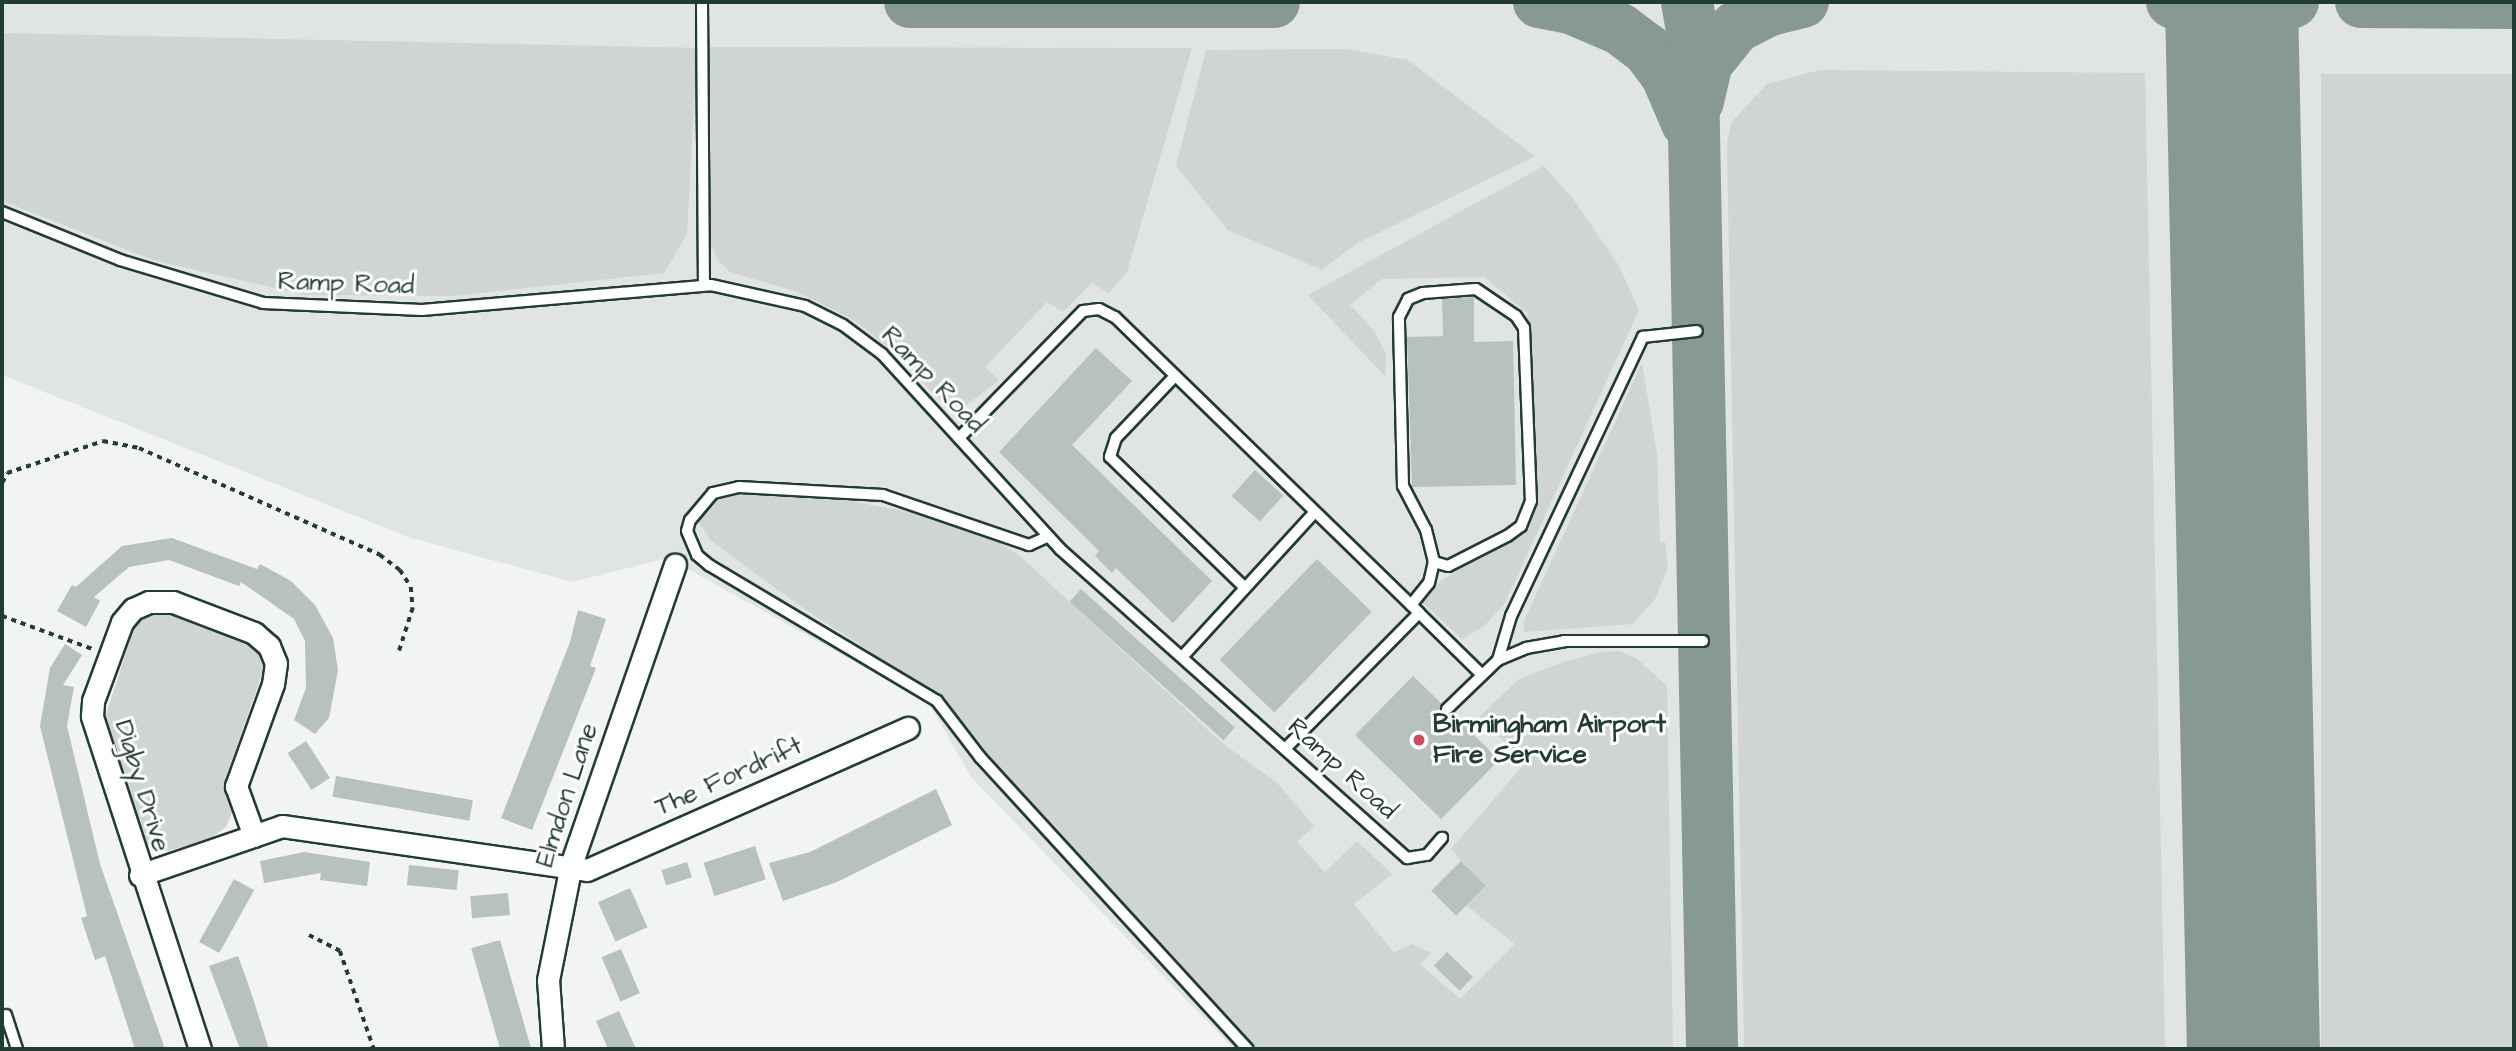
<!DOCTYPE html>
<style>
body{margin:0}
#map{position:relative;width:2516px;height:1051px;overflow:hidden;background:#f2f3f3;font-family:"Architects Daughter",sans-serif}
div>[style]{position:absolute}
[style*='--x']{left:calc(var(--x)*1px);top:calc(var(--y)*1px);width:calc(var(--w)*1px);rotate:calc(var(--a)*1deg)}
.built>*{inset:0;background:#e0e4e3}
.green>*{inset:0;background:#ced5d3;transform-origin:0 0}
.taxiway>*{height:52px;margin:-26px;padding:0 26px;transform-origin:26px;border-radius:26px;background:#889894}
.runway>*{height:133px;margin:-66.5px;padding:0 66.5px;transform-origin:66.5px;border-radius:66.5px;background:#889894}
.building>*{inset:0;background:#b7c1bd;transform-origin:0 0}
.path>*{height:3.5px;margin-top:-1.75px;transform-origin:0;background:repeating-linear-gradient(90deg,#1f3d34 0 5px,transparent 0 10px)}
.roads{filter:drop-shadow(2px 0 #1f3d34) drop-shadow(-2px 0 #1f3d34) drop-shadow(0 2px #1f3d34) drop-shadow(0 -2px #1f3d34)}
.lane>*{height:10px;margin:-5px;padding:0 5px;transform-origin:5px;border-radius:5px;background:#fff}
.street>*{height:21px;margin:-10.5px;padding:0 10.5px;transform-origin:10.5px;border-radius:10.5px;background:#fff}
.dots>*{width:19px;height:19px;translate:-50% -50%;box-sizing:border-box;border:4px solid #fff;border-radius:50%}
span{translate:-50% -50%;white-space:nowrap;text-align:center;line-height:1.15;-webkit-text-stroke:6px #fff;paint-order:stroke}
.street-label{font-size:26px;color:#1f3d34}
.poi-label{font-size:26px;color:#1f3d34;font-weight:700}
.left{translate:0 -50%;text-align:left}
.frame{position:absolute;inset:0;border:4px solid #1f3d34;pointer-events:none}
</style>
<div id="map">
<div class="built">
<i style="clip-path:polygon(2px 2px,2514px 2px,2514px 1049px,1234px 1049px,971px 777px,929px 703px,668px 558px,572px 582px,408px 537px,2px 375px)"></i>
</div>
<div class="green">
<i style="clip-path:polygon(2px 33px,697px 48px,687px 234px,664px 273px,454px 296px,306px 295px,156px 261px,2px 201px)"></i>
<i style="clip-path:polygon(710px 47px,1192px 48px,1127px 272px,1109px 293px,1092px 283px,1063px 312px,1047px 302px,985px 367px,999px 380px,968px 404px,953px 407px,943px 404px,899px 356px,854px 320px,798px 292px,730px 272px,718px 260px,711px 246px)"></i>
<i style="clip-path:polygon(1346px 49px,1408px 60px,1535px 156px,1356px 244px,1322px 270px,1228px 230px,1176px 166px,1206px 50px)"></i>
<i style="clip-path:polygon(1820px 70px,2145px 73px,2165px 1049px,1744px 1049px,1727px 145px,1731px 123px,1767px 84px)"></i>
<i style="left:2321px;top:74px;width:193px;height:975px"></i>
<i style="clip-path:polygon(1544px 166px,1574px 200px,1619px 266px,1639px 310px,1505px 603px,1484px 626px,1462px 639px,1422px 602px,1439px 582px,1501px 544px,1534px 501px,1527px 313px,1485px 277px,1382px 279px,1350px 305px,1373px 329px,1386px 354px,1385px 376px,1308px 295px)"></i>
<i style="clip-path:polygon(1642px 363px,1657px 454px,1660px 542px,1665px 542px,1668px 568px,1654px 601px,1632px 624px,1524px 632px,1524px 621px)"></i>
<i style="clip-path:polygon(736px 494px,832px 498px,916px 513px,979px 530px,1020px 556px,1221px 742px,1278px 784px,1314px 826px,1297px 842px,1325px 872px,1357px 841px,1392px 874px,1354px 904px,1394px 953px,1412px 944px,1432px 953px,1420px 964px,1460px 999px,1515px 944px,1466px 905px,1485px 886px,1451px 849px,1526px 762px,1479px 717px,1519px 679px,1557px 664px,1600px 652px,1620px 651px,1637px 659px,1667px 686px,1673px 1049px,1254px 1049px,1012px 789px,939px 696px,803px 608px,710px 540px,695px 517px,706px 504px)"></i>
<i style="clip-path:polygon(152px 612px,177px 613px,251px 645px,262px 655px,264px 669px,224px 782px,233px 810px,226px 827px,211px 838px,168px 851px,148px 846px,105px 717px,135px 625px)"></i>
</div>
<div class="taxiway">
<i style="--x:910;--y:2;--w:364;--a:0"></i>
<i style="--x:1539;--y:2;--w:33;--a:11"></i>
<i style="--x:1571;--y:8;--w:53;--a:23.2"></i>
<i style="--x:1620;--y:29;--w:34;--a:37"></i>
<i style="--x:1647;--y:49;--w:34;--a:53"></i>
<i style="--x:1667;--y:76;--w:51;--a:66.9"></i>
<i style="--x:1687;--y:2;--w:29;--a:80"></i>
<i style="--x:1692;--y:31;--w:1018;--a:88.87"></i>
<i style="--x:2172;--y:2;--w:41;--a:25.9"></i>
<i style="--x:2209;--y:20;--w:20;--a:53"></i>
<i style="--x:2221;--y:36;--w:40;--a:72"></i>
<i style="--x:2233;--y:74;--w:52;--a:-67.4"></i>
<i style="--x:2253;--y:26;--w:21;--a:-43"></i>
<i style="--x:2268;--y:12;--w:27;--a:-22"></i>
<i style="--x:2361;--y:2;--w:153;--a:0.4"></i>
<i style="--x:1698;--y:101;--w:39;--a:-77"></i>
<i style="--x:1707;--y:63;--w:46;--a:-51.1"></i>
<i style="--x:1736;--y:27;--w:38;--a:-27"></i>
<i style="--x:1770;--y:10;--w:34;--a:-14"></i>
</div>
<div class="runway">
<i style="--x:2231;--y:2;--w:1047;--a:88.8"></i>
</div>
<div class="building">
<i style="clip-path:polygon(1474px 297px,1474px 342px,1513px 341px,1516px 485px,1412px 487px,1407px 337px,1443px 336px,1442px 299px)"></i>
<i style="clip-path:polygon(1096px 348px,1132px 381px,1072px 445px,1212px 581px,1173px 623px,1116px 568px,1112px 573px,1095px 556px,1099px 551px,999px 452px)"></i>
<i style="left:1255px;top:470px;width:38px;height:35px;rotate:42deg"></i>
<i style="clip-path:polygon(172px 538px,257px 569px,260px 564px,291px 581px,315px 605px,333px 638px,338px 670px,329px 718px,315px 734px,294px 720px,306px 688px,305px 641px,294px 619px,241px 582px,239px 586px,169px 560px,129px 567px,94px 597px,100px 601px,86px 627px,57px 611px,72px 585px,76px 587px,122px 546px)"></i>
<i style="left:1317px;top:559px;width:76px;height:140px;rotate:44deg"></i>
<i style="left:1081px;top:589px;width:207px;height:17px;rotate:42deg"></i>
<i style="clip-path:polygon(578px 610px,606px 619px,590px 666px,596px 668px,532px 830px,501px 818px,570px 642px)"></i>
<i style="clip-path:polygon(65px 644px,82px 655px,63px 685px,74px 687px,67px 726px,100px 864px,165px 1049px,135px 1049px,105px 956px,95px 960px,81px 918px,87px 916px,40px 726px,50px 668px)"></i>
<i style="clip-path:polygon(1413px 676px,1441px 703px,1442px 715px,1453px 714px,1499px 760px,1441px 819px,1355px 735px)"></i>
<i style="left:306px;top:741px;width:44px;height:22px;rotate:57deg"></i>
<i style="left:336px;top:776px;width:139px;height:21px;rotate:10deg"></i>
<i style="clip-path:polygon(936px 789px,952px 825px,837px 882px,783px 901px,769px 863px,810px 852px)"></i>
<i style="left:755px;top:846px;width:35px;height:54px;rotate:72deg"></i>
<i style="clip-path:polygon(304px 852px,370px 862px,367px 886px,320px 880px,321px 873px,264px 883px,260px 861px)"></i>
<i style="left:1461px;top:861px;width:35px;height:42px;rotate:45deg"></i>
<i style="left:687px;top:862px;width:16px;height:27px;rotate:72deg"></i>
<i style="left:409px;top:865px;width:50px;height:20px;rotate:6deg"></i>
<i style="left:234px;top:879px;width:23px;height:72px;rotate:29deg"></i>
<i style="left:630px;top:888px;width:43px;height:35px;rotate:66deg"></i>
<i style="left:508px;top:893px;width:22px;height:38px;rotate:85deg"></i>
<i style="left:500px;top:940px;width:113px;height:30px;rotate:74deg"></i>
<i style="left:621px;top:949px;width:48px;height:21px;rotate:67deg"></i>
<i style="left:1447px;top:952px;width:36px;height:19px;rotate:44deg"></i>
<i style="clip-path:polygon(238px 956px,251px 992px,269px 1049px,240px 1049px,209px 966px)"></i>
<i style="clip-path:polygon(619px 1011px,636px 1049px,608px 1049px,596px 1021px)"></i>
</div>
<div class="path">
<i style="--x:2;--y:483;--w:11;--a:-63"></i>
<i style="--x:7;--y:473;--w:101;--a:-18.4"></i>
<i style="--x:103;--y:441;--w:37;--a:11"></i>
<i style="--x:139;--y:448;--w:264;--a:23.9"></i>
<i style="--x:380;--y:555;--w:25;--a:37"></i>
<i style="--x:400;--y:570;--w:20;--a:57"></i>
<i style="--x:411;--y:587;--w:21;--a:85"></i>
<i style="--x:413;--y:608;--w:49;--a:107.7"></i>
<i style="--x:2;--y:616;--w:96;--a:20.1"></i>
<i style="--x:309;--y:935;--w:35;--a:27"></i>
<i style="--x:340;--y:951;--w:104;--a:70.9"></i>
</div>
<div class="roads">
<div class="lane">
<i style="--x:702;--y:2;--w:283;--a:89.6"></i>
<i style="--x:2;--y:212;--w:127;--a:22.1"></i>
<i style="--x:120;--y:260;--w:149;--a:16.7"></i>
<i style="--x:263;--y:303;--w:159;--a:2.5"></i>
<i style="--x:422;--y:310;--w:290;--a:-4.9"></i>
<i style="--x:711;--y:285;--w:96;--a:12.6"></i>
<i style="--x:805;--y:306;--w:42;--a:26.6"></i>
<i style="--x:843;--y:325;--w:49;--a:36.6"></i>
<i style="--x:882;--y:354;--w:264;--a:47.6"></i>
<i style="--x:1060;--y:549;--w:465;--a:41.7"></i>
<i style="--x:1407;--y:858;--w:20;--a:-9"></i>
<i style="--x:1427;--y:855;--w:23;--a:-49"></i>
<i style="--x:1175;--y:376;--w:86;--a:133.6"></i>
<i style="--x:1116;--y:438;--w:20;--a:108"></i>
<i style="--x:1110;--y:457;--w:188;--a:44.1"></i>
<i style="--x:959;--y:438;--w:177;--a:-45.7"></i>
<i style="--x:1083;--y:311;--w:16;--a:-7"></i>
<i style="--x:1099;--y:309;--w:18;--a:27"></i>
<i style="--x:1115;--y:317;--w:424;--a:44.2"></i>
<i style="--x:1419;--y:613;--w:191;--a:134.6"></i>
<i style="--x:1047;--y:537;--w:20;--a:156"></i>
<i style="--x:1029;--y:545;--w:154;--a:-161.1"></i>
<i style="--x:883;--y:495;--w:144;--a:-176.8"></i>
<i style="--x:739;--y:487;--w:27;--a:167"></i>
<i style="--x:713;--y:493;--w:35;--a:130"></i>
<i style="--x:690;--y:520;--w:11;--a:105"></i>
<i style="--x:687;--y:531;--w:26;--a:67"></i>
<i style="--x:697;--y:555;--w:16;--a:40"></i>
<i style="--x:709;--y:565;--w:265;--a:30.8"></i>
<i style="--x:937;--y:701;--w:71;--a:52.5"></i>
<i style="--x:980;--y:757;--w:396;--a:47.5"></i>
<i style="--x:1411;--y:605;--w:28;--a:-51"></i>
<i style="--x:1429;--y:583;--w:22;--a:-77"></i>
<i style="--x:1434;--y:562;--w:33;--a:-104"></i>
<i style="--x:1426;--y:530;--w:50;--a:-117.6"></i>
<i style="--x:1403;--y:486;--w:169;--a:-91.4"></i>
<i style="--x:1399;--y:317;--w:20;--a:-63"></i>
<i style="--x:1408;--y:299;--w:16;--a:-22"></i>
<i style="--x:1423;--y:293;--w:53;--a:-4.3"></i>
<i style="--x:1476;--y:289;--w:48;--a:34"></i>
<i style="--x:1516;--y:316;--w:14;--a:56"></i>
<i style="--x:1524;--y:328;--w:173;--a:87.7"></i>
<i style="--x:1531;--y:501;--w:27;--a:112"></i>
<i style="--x:1521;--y:526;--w:17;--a:144"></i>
<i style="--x:1507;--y:536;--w:66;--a:153"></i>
<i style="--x:1448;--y:566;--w:15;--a:-164"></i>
<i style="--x:1419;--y:613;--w:88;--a:44.5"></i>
<i style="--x:1183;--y:656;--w:195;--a:-47.5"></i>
<i style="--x:1498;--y:660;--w:46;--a:-73.5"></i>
<i style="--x:1511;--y:616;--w:309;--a:-64.7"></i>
<i style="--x:1643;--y:337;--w:54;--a:-6.3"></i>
<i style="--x:1447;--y:709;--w:71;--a:-43.9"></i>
<i style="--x:1498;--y:660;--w:30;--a:-23"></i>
<i style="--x:1526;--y:648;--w:39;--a:-10"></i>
<i style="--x:1564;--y:641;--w:139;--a:0"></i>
<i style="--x:6;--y:1015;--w:36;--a:72"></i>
</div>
<div class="street">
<i style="--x:140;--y:875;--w:150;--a:-19"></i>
<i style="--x:282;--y:826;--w:308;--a:8.2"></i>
<i style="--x:587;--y:870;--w:351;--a:-23.9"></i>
<i style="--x:200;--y:1049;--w:350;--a:-108"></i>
<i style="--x:92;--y:716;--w:15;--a:-86"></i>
<i style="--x:93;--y:701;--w:84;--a:-69.8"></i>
<i style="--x:122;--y:622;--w:17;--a:-50"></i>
<i style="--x:133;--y:609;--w:17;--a:-24"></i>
<i style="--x:149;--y:602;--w:24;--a:0"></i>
<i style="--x:173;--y:602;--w:87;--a:20.9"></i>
<i style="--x:254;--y:633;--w:20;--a:41"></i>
<i style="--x:269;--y:646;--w:18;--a:68"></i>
<i style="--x:276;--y:663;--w:21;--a:98"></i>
<i style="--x:273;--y:684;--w:109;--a:109.9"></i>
<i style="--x:236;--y:786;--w:53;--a:70.2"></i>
<i style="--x:553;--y:1049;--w:69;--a:-94.1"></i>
<i style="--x:548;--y:980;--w:117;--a:-78.7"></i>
<i style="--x:571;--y:865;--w:318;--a:-70.9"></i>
</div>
</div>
<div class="dots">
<i style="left:1419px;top:740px;background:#d1495b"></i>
</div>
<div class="street-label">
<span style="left:346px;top:284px;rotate:2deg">Ramp Road</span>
<span style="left:933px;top:380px;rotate:46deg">Ramp Road</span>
<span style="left:1342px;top:769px;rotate:42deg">Ramp Road</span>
<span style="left:729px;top:777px;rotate:-24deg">The Fordrift</span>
<span style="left:142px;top:786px;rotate:73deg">Digby Drive</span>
<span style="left:567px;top:795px;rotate:-72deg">Elmdon Lane</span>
</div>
<div class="poi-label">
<span class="left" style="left:1433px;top:740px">Birmingham Airport<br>Fire Service</span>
</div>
<div class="frame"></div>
</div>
